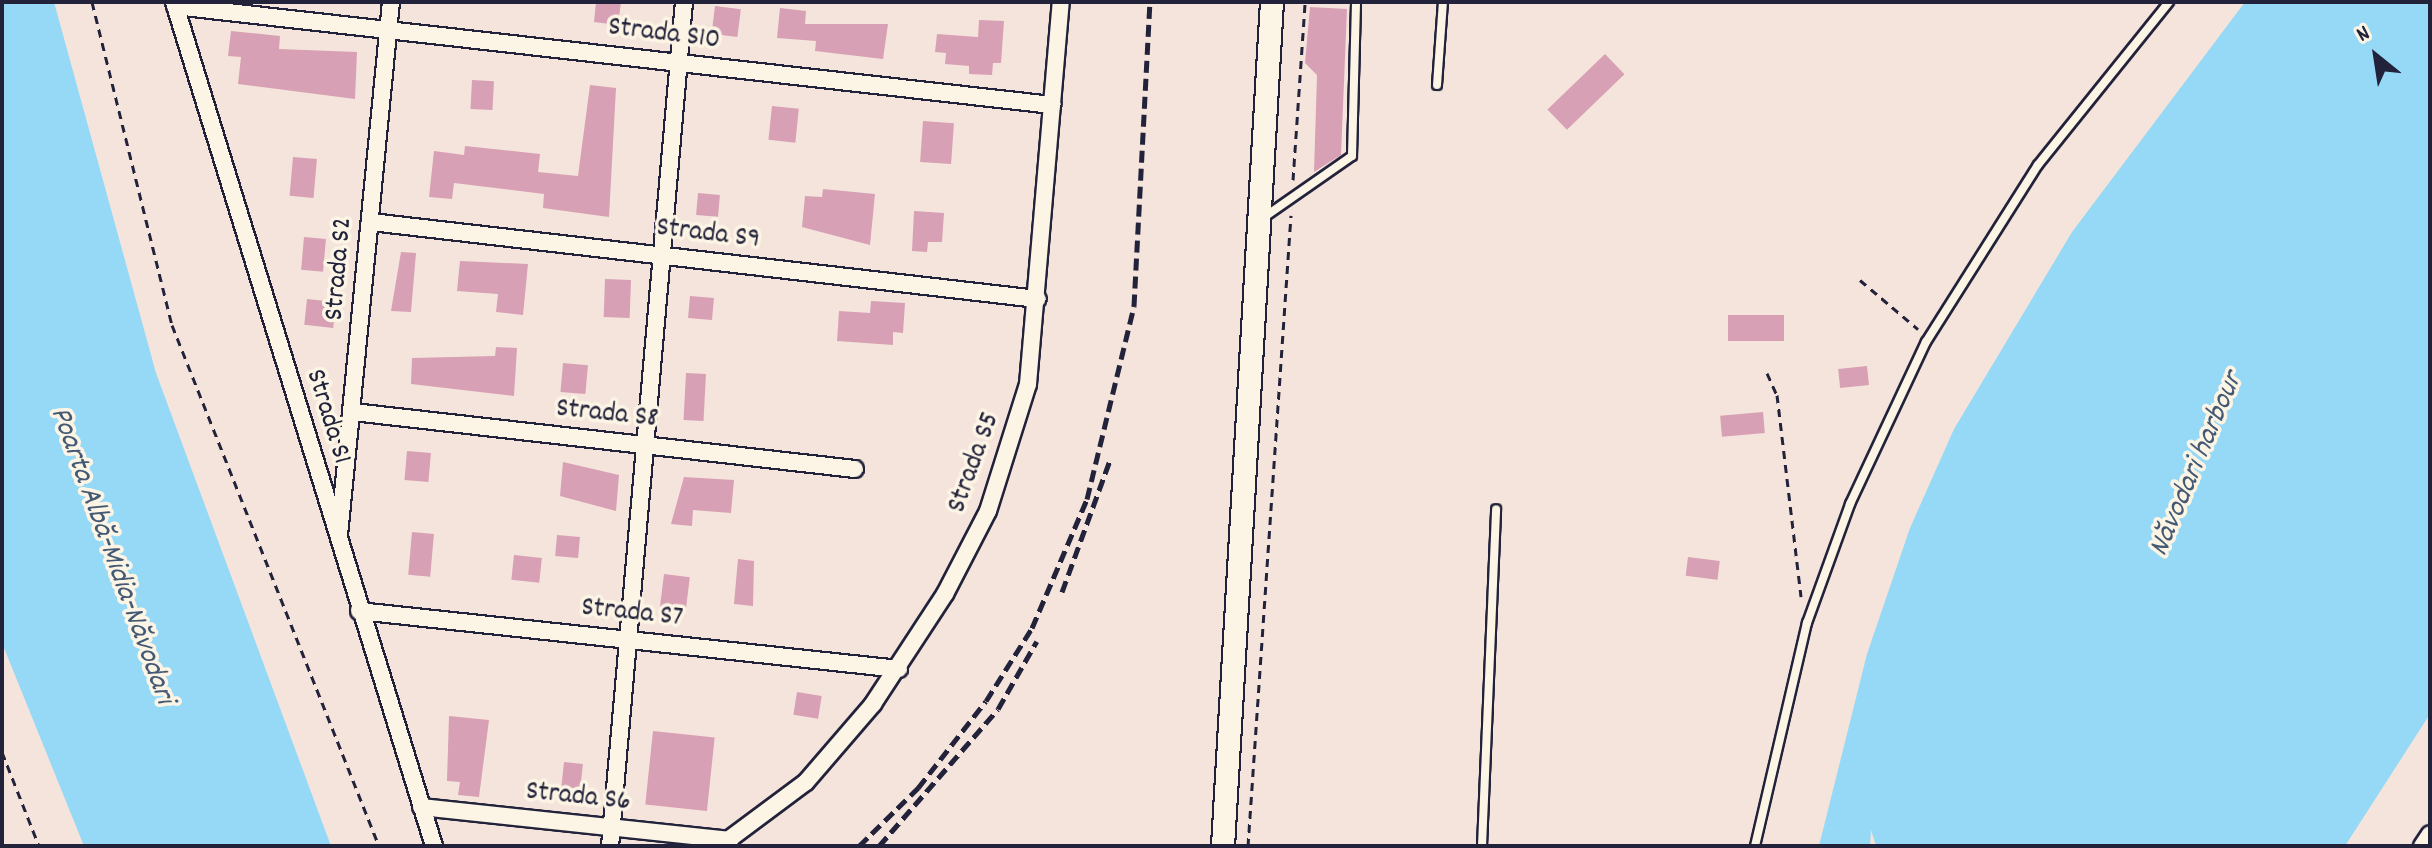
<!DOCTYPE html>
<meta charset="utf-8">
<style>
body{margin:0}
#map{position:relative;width:2432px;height:848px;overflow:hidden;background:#f5e4db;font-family:Dekko,sans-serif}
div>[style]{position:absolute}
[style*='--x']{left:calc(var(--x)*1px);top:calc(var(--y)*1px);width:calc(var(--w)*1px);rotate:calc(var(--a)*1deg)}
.water>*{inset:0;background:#95d9f7}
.building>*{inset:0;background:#d7a0b5;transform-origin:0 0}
.path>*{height:3px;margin-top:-1.5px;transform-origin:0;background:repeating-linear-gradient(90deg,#22223b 0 8px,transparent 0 14px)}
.roads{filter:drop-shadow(2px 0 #22223b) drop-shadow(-2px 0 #22223b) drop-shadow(0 2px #22223b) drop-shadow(0 -2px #22223b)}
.lane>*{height:8px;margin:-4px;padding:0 4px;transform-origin:4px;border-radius:4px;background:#fcf5e5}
.street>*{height:16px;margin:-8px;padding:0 8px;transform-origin:8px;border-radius:8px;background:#fcf5e5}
.secondary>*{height:22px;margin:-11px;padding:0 11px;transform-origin:11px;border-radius:11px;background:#fcf5e5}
.rail>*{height:5px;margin-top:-2.5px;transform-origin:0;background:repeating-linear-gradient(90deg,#22223b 0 12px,transparent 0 18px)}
span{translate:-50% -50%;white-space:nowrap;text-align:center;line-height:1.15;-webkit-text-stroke:7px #fcf5e5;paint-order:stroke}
.street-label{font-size:28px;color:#22223b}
.water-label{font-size:30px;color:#445973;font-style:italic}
.frame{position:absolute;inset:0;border:4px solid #22223b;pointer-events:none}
.north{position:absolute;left:2336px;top:16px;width:80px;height:80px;-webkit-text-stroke:6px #fcf5e5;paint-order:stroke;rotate:330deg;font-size:22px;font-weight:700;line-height:32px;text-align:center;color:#22223b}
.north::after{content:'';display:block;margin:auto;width:28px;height:36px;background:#22223b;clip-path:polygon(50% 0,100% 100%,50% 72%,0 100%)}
</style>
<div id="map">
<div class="water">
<i style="clip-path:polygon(2px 2px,54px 2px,156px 373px,331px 846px,84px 846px,2px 643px)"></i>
<i style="clip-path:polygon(2245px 2px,2430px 2px,2430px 714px,2345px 846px,1876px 846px,1871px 830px,1870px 846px,1819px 846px,1867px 654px,1910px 528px,1954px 429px,2072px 232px)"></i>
</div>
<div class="building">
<i style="clip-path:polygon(596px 2px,621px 2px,618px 25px,594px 22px)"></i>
<i style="left:715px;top:6px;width:26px;height:28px;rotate:7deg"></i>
<i style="clip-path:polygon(1310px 7px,1347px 9px,1341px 155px,1314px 172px,1317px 75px,1305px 63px)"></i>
<i style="clip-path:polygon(780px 8px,806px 11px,805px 24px,888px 24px,883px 59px,815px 51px,816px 41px,777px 38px)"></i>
<i style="clip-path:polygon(979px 20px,1004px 21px,1001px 63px,993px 63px,992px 75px,969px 74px,969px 66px,945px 64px,946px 53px,935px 52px,937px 34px,978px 37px)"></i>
<i style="clip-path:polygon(231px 31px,280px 36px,279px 49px,357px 52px,355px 99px,238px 84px,241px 57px,228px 56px)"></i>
<i style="left:1605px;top:54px;width:28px;height:80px;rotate:46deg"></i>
<i style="left:472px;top:80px;width:22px;height:29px;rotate:3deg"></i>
<i style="clip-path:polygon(590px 85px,616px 88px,609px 217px,543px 208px,544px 194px,454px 183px,452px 199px,429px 197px,434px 151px,464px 155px,465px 146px,540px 154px,538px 172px,578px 176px)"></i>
<i style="left:772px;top:106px;width:27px;height:34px;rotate:6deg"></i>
<i style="left:923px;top:121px;width:31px;height:41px;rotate:4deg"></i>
<i style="left:293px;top:157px;width:24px;height:39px;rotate:5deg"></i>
<i style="clip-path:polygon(823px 189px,875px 194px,870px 245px,802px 227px,805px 196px,822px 197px)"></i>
<i style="left:698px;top:193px;width:22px;height:22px;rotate:5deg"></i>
<i style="clip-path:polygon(914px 211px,944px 213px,942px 242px,928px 242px,927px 252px,912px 251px)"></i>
<i style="left:304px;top:237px;width:22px;height:33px;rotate:5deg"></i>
<i style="clip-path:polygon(401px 252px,416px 253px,411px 312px,391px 311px)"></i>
<i style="clip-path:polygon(460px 261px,528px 264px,523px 315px,496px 312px,498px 294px,457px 291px)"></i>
<i style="left:605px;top:279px;width:26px;height:38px;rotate:2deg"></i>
<i style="left:690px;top:296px;width:24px;height:22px;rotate:5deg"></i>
<i style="left:307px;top:299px;width:29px;height:26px;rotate:6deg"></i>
<i style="clip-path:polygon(871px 301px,905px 303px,903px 333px,893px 332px,893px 345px,837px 341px,839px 311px,870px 313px)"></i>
<i style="left:1728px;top:315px;width:56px;height:26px"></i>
<i style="clip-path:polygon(496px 347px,517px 348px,514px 396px,411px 384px,412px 358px,495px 356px)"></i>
<i style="left:563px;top:363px;width:25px;height:29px;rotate:5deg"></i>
<i style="left:1867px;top:366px;width:19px;height:29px;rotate:84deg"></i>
<i style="left:686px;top:373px;width:20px;height:47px;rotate:3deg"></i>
<i style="left:1763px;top:412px;width:21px;height:43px;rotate:85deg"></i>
<i style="left:407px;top:451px;width:24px;height:29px;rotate:5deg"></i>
<i style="clip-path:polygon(563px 462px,619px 475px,616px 511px,560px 496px)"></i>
<i style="clip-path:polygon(684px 477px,734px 480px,731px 513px,693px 510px,692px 526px,671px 524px)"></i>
<i style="left:412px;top:532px;width:22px;height:43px;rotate:5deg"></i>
<i style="left:557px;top:535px;width:23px;height:21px;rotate:5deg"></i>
<i style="left:514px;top:555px;width:28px;height:25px;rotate:6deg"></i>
<i style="left:1688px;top:557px;width:32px;height:19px;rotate:7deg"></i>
<i style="clip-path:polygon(738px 559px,754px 561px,753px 606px,734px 604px)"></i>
<i style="left:664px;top:574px;width:26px;height:34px;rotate:7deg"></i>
<i style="left:797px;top:692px;width:25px;height:23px;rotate:9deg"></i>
<i style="clip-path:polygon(449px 716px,489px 720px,479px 797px,458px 795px,460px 782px,447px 781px)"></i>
<i style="left:653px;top:731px;width:62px;height:74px;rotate:6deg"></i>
<i style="left:564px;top:762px;width:19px;height:25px;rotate:6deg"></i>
</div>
<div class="path">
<i style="--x:92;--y:2;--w:333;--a:76.1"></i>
<i style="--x:172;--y:325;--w:561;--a:68.33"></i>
<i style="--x:1293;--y:180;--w:178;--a:-86.1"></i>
<i style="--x:1860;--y:280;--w:76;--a:40.2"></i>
<i style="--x:1767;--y:373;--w:24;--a:66"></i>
<i style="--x:1777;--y:395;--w:203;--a:83.2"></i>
<i style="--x:2;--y:752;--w:101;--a:68.5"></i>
<i style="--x:1248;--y:846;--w:632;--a:-86.1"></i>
</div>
<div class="roads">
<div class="lane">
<i style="--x:1437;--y:85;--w:83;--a:-85.9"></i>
<i style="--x:1263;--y:218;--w:108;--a:-34.9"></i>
<i style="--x:1352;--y:156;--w:154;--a:-88.5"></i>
<i style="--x:1482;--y:846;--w:337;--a:-87.6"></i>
<i style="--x:1755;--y:846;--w:229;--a:-76.9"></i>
<i style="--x:1807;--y:623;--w:127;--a:-70.1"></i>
<i style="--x:1850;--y:504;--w:179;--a:-64.9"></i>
<i style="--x:1926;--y:342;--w:209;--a:-57.7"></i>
<i style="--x:2038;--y:165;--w:209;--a:-51.2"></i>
</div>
<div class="street">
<i style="--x:174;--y:2;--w:883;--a:72.88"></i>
<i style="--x:175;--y:6;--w:883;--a:6.44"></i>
<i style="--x:371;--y:222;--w:671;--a:6.59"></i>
<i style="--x:353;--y:412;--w:505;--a:6.48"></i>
<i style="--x:339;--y:535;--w:536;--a:-84.43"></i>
<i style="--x:359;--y:611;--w:543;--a:6.13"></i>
<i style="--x:421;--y:807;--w:311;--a:6.1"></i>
<i style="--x:610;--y:846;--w:847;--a:-84.99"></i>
<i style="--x:720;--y:846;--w:107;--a:-36.7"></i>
<i style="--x:806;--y:782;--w:103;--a:-49.3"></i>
<i style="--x:873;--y:704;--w:131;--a:-56.8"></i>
<i style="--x:945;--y:594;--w:93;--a:-62.6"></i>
<i style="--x:988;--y:511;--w:133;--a:-72.5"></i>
<i style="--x:1028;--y:384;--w:383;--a:-85.1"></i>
<i style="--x:2422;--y:846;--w:14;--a:-56"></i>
</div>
<div class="secondary">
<i style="--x:1223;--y:846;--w:845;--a:-86.68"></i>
</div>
</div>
<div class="rail">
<i style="--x:1062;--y:592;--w:140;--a:-70"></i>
<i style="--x:859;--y:846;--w:83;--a:-44.5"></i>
<i style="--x:918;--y:788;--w:110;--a:-52"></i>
<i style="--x:986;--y:701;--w:86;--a:-57.8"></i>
<i style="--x:1032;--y:628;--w:140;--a:-66.9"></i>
<i style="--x:1087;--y:499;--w:199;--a:-76.3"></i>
<i style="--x:1134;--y:306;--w:304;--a:-87"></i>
<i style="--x:879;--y:846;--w:181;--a:-49"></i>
<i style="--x:998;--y:709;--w:78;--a:-60.2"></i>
</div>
<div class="street-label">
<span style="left:664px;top:35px;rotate:7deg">Strada S10</span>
<span style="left:708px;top:235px;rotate:7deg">Strada S9</span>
<span style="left:340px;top:269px;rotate:-85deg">Strada S2</span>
<span style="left:607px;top:415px;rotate:6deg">Strada S8</span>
<span style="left:327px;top:417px;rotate:73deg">Strada S1</span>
<span style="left:975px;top:463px;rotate:-70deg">Strada S5</span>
<span style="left:632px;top:614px;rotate:6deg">Strada S7</span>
<span style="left:578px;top:798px;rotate:6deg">Strada S6</span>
</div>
<div class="water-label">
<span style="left:2198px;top:465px;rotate:-67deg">Năvodari harbour</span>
<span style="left:110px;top:556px;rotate:70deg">Poarta Albă-Midia-Năvodari</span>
</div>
<div class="frame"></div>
<div class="north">N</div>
</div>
